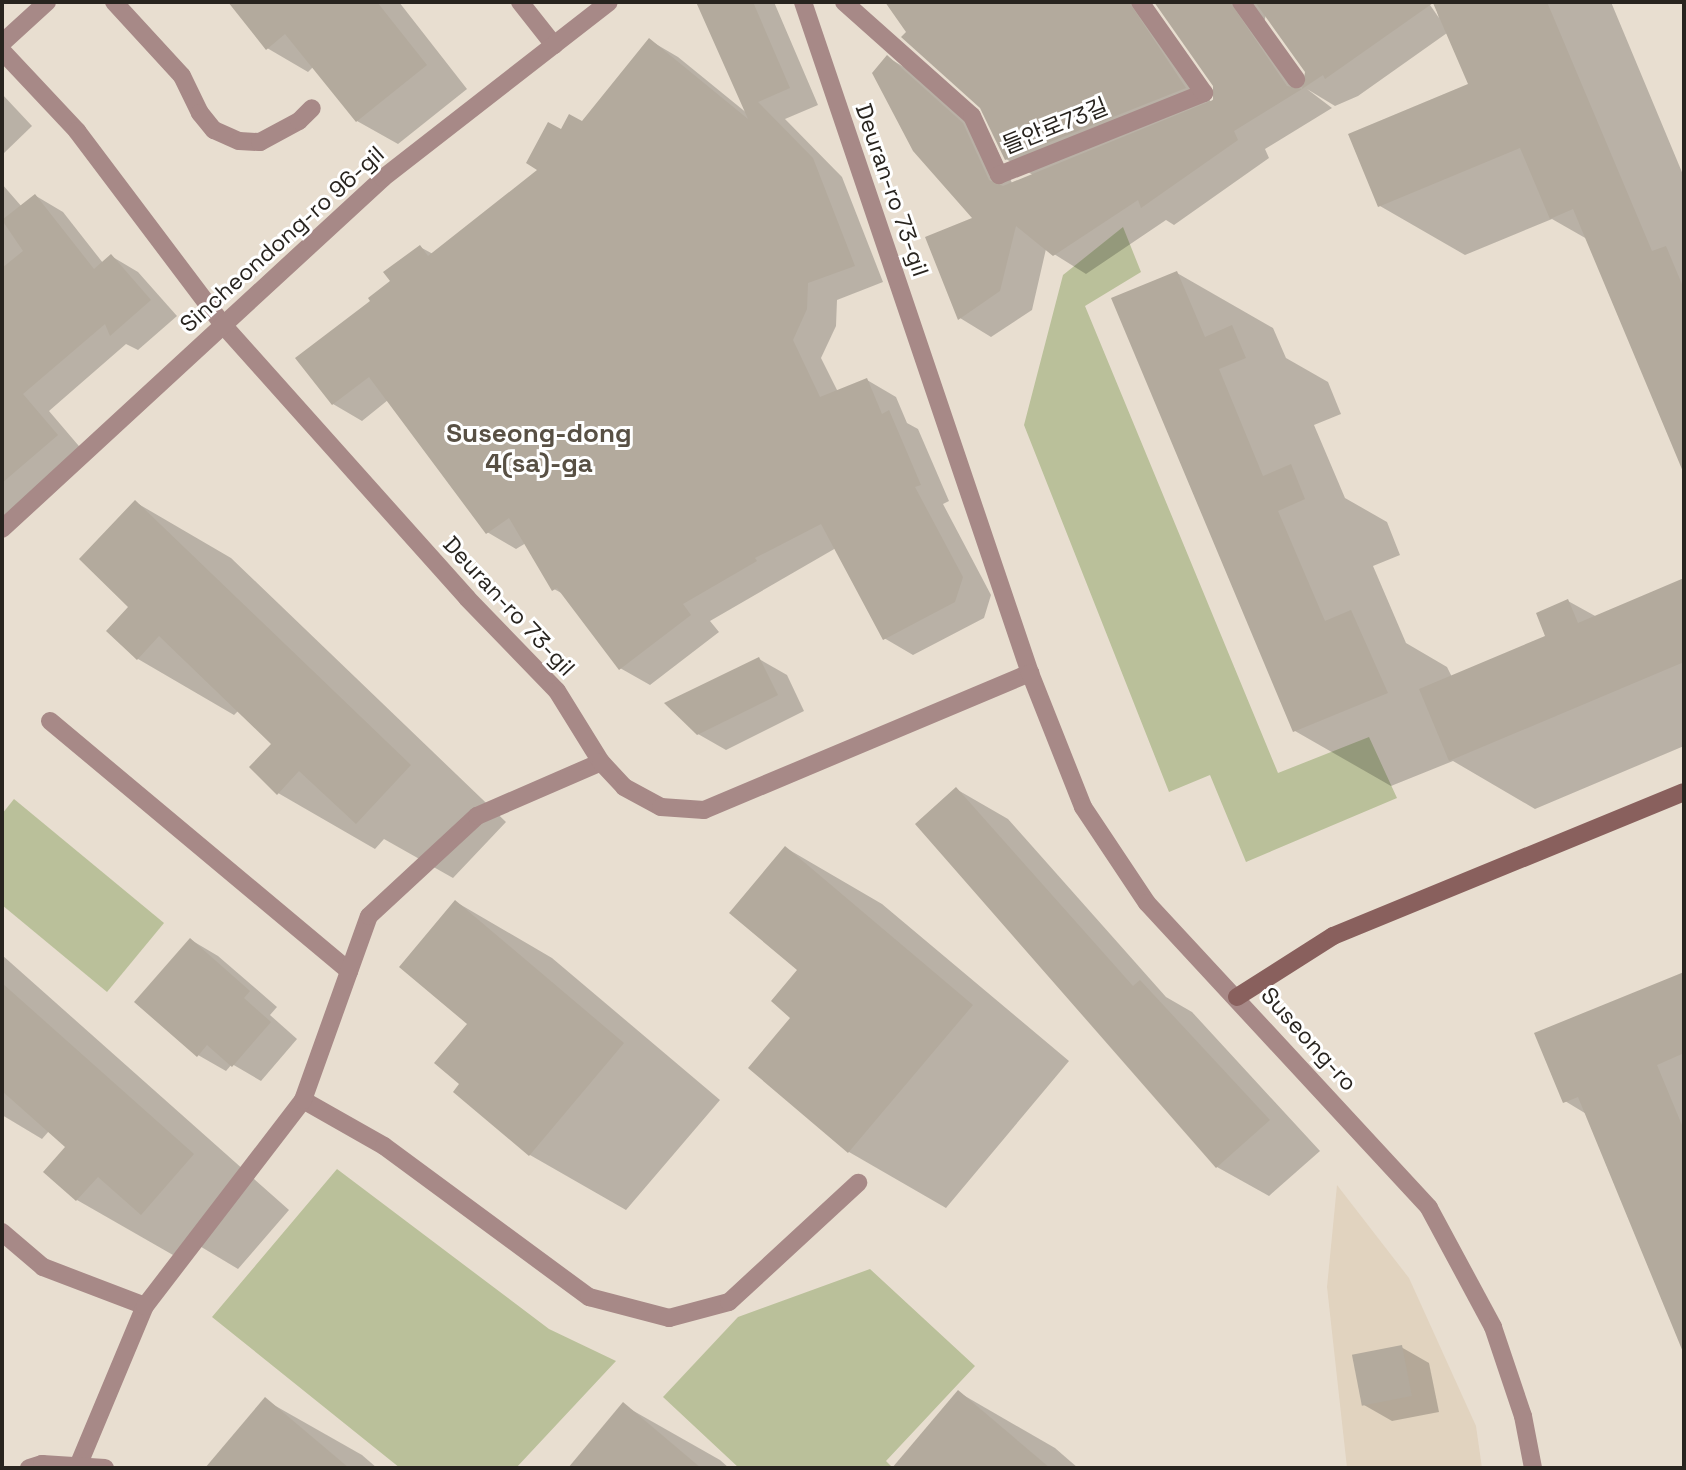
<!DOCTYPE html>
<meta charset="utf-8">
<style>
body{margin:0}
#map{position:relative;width:1686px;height:1470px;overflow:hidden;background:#e8ded0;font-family:"Space Grotesk","Noto Sans KR",sans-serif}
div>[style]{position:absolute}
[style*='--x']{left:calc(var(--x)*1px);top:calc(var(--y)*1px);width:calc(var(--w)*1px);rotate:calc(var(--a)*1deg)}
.built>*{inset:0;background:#e1d3bf}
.green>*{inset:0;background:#bac09a}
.shadow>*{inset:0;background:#0003}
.building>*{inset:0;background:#b3aa9d;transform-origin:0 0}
.service>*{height:18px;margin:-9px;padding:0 9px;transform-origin:9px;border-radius:9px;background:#a78987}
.minor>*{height:18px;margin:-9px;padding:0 9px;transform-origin:9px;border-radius:9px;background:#a78987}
.tertiary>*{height:18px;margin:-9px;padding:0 9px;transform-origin:9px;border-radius:9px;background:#a78987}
.secondary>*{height:18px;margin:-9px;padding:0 9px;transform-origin:9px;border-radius:9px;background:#89605d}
span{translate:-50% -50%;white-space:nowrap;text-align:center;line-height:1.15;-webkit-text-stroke:6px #fff;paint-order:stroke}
.street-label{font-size:23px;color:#28241f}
.quarter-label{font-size:26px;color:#585044;font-weight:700}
.frame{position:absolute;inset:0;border:4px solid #28241f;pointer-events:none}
</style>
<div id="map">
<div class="built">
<i style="clip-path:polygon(1337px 1185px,1409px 1278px,1476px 1426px,1482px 1468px,1347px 1468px,1327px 1287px)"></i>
</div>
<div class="green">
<i style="clip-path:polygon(1123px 227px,1141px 272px,1085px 306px,1278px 773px,1369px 737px,1397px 798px,1246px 862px,1210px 775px,1169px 792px,1024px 425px,1063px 275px)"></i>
<i style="clip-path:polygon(14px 799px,164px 923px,107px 992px,2px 905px,2px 814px)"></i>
<i style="clip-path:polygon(337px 1169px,549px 1329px,616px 1361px,516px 1468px,400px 1468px,212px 1317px)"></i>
<i style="clip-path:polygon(870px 1269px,975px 1366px,886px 1461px,893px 1468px,739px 1468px,663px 1397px,738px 1317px)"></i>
</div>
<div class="shadow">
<i style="clip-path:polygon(230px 2px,399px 2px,467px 89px,398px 144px,357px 121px,313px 67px,308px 72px,267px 48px)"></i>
<i style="clip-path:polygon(698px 2px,774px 2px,818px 105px,785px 119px,842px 177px,883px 282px,837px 300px,836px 326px,821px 358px,838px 392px,867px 380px,896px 397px,907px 423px,918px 429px,949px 501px,943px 504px,991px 595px,984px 618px,913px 655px,884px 638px,836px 548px,710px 621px,719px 632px,650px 685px,620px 668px,565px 595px,554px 589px,526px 543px,516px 549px,487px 532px,388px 400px,362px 421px,333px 404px,373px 301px,420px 247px,433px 254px,540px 170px,562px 131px,583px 123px,649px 40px,678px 57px,748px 114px)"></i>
<i style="clip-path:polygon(evenodd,887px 2px,1145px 2px,1211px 102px,1217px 94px,1215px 86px,1156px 2px,1428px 2px,1439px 18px,1434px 2px,1611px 2px,1684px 177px,1684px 470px,1587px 239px,1552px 219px,1465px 255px,1380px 206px,1470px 85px,1447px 33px,1358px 96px,1335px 106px,1307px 89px,1332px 108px,1265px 149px,1269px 158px,1174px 225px,1166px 220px,1086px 274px,1046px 249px,1032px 310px,991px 337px,960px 318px,975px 219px,887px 57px,919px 76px,994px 143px,1012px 183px,1033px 175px,1006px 159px,981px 107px,908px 32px,887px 2px,1266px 14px,1307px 72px,1304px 86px,1263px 28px,1266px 14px)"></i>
<i style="clip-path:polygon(2px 94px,32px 126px,2px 155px)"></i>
<i style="clip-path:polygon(2px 184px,22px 207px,36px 196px,63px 212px,103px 263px,111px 256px,138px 272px,177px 316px,138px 350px,126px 344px,49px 411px,84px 452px,2px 526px)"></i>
<i style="clip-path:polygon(1177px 273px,1273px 328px,1286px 358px,1328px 382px,1341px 414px,1314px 425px,1345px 498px,1387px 522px,1400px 555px,1373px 566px,1406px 643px,1447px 667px,1452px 677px,1548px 637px,1568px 601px,1597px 617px,1684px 580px,1684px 746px,1535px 809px,1453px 761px,1391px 786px,1295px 731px)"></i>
<i style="clip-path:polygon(135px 502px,231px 558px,506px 822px,453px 878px,384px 839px,375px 849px,278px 793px,251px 767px,274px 744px,239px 710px,234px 715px,138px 659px,130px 606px)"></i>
<i style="clip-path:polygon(759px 659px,787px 675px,804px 711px,726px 750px,698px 734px)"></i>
<i style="clip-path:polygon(956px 789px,1008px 819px,1166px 997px,1192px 1012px,1320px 1151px,1269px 1196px,1217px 1167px)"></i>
<i style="clip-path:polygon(786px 848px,882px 904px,1069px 1061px,946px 1208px,849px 1152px,751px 1068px,792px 1017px,799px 970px)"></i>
<i style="clip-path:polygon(456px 902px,552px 958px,720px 1100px,626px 1210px,530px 1155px,462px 1084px,469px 1024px)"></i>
<i style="clip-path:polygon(191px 940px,218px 956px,277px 1007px,270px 1015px,297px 1039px,261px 1081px,232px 1064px,226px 1071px,198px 1055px)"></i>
<i style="clip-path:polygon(2px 955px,289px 1210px,238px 1269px,188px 1239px,173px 1255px,77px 1200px,45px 1172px,68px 1147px,49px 1131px,42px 1139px,2px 1115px)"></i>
<i style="clip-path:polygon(1684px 974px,1684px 1350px,1588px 1115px,1565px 1101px,1537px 1034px)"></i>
<i style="clip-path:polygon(1401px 1347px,1429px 1363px,1439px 1412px,1392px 1421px,1364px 1405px)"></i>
<i style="clip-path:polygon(958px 1392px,1055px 1448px,1078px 1468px,917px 1468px,903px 1457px)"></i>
<i style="clip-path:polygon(265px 1400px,362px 1455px,377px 1468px,216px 1468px,211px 1464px)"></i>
<i style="clip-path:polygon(623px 1405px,720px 1460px,729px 1468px,570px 1468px)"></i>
</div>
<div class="building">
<i style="clip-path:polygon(228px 2px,377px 2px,427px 65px,356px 122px,285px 34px,266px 50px)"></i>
<i style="clip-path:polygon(696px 2px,753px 2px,790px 88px,758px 102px,813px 158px,855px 266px,808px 283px,807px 309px,793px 340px,820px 397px,867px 378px,882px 414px,889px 410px,921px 485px,915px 487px,963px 577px,955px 602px,883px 640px,821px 524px,755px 558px,757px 561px,683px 604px,691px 615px,619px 670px,557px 588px,552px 591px,509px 518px,486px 534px,369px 377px,332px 405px,295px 358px,370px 301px,368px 298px,390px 281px,383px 272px,420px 245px,428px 256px,537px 170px,526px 163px,548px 122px,561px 129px,569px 114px,582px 121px,649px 38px,748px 119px)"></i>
<i style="clip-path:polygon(885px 2px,1129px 2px,1186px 88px,1005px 160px,980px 108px,901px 37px,906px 32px)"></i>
<i style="clip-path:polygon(1154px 2px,1230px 2px,1287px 86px,1302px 89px,1234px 131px,1238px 140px,1141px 208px,1138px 200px,1053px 256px,1016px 226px,1000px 291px,958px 320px,925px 237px,972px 218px,913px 151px,872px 73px,887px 55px,963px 123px,989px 180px,1003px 186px,1213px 100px,1213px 86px)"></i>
<i style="clip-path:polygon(1255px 2px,1547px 2px,1652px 251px,1666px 246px,1684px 289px,1684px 474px,1573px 209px,1550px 219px,1520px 148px,1378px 207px,1348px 134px,1468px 84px,1433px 3px,1325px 79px,1323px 75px,1302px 89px,1305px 72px)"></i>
<i style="clip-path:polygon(35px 194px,94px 269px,111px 254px,151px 300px,110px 336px,105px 324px,23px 394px,58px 435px,2px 483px,2px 268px,23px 251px,2px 220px)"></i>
<i style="clip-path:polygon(1177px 271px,1205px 337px,1232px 325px,1246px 358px,1219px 369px,1263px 476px,1291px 464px,1305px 499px,1278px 511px,1325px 621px,1351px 610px,1388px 693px,1293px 732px,1111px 298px)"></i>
<i style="clip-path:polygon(135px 500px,411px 765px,356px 824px,299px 771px,277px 795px,249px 767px,271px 744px,159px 636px,137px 660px,106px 631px,128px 607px,79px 559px)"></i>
<i style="clip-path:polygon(1684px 578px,1684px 662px,1449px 761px,1419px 689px,1545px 636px,1536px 613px,1568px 599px,1578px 623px)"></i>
<i style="clip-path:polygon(759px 657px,778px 695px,697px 735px,664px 703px)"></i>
<i style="clip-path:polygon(956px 787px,1133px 986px,1140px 980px,1270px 1120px,1216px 1168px,915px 824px)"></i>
<i style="clip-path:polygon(785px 846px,973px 1005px,848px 1153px,748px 1068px,790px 1018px,771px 1001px,797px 970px,729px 913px)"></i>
<i style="clip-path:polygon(455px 900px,624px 1043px,529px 1156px,453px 1092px,459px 1084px,434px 1063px,467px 1024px,399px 967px)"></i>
<i style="clip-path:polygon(190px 938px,250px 991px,244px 998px,271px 1022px,232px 1067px,207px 1045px,197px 1057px,134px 1002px)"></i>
<i style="clip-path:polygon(1684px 972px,1684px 1053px,1657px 1065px,1684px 1130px,1683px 1352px,1578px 1097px,1563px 1103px,1534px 1033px)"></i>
<i style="clip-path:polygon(2px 983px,194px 1154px,141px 1215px,98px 1177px,76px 1201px,43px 1172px,65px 1147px,2px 1091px)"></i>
<i style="left:1402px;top:1345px;width:52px;height:51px;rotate:79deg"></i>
<i style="clip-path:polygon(958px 1390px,1050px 1468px,892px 1468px)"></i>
<i style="clip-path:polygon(265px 1397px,349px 1468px,205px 1468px)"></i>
<i style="clip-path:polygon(623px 1402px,701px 1468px,568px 1468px)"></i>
</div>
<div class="service">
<i style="--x:114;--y:2;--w:100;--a:47.4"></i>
<i style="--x:182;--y:76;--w:41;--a:64.1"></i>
<i style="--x:200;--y:113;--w:22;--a:51"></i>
<i style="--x:214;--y:130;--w:27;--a:24"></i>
<i style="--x:239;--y:141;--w:21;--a:3"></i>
<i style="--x:260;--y:142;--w:44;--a:-28.3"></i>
<i style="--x:299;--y:121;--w:18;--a:-45"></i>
<i style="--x:520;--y:2;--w:55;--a:51.7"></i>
<i style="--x:844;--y:2;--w:171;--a:41.7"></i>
<i style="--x:972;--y:116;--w:65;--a:65.4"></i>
<i style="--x:999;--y:175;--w:221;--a:-21.8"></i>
<i style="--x:1204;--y:93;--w:111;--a:-125.1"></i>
<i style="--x:1241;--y:2;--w:95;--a:54.5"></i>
<i style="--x:2;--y:43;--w:61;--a:-42.3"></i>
<i style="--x:50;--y:721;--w:390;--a:39.9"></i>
<i style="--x:303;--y:1100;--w:93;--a:29.6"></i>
<i style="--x:384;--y:1146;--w:255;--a:36.4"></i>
<i style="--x:589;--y:1297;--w:83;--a:14.7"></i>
<i style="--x:669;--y:1318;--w:62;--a:-14.9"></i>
<i style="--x:729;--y:1302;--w:176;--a:-42.7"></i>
<i style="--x:2;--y:1232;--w:54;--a:40.5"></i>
<i style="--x:43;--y:1267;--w:109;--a:20.9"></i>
<i style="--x:78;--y:1466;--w:173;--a:-67.3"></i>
<i style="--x:145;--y:1306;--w:260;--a:-52.5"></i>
<i style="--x:303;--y:1100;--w:195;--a:-70.3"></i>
<i style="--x:369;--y:916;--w:147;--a:-42.8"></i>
<i style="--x:477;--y:816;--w:135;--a:-23.5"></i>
<i style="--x:29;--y:1468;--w:14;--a:-17"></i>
<i style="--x:42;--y:1464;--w:63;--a:3.6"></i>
</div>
<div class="minor">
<i style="--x:2;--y:51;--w:110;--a:46.8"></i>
<i style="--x:77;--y:131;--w:244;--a:53"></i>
<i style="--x:224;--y:326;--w:365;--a:48.2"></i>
<i style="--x:467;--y:598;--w:129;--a:45.9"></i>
<i style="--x:557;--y:691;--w:84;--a:58.2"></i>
<i style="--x:601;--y:762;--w:34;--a:47"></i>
<i style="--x:624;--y:787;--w:42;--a:28.4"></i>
<i style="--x:661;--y:807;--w:43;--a:4"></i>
<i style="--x:704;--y:810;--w:354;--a:-22.8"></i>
<i style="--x:2;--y:529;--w:518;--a:-42.65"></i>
<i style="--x:383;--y:178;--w:286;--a:-37.9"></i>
</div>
<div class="tertiary">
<i style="--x:803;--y:2;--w:708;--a:71.31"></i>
<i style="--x:1030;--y:673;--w:144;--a:68.4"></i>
<i style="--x:1083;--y:807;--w:115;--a:56.3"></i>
<i style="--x:1147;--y:903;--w:415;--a:47.2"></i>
<i style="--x:1429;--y:1208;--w:135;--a:61.7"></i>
<i style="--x:1493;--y:1327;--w:94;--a:71.4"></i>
<i style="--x:1523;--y:1416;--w:53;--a:79.1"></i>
</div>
<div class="secondary">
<i style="--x:1237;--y:997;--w:114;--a:-32.4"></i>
<i style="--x:1333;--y:936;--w:379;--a:-22.3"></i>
</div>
<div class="street-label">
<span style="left:1055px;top:126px;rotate:-22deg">들안로73길</span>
<span style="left:892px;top:190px;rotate:71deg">Deuran-ro 73-gil</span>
<span style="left:282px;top:239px;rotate:-42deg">Sincheondong-ro 96-gil</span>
<span style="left:509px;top:606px;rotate:47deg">Deuran-ro 73-gil</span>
<span style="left:1309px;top:1039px;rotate:48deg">Suseong-ro</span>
</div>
<div class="quarter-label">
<span style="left:539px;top:449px">Suseong-dong<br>4(sa)-ga</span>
</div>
<div class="frame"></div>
</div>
